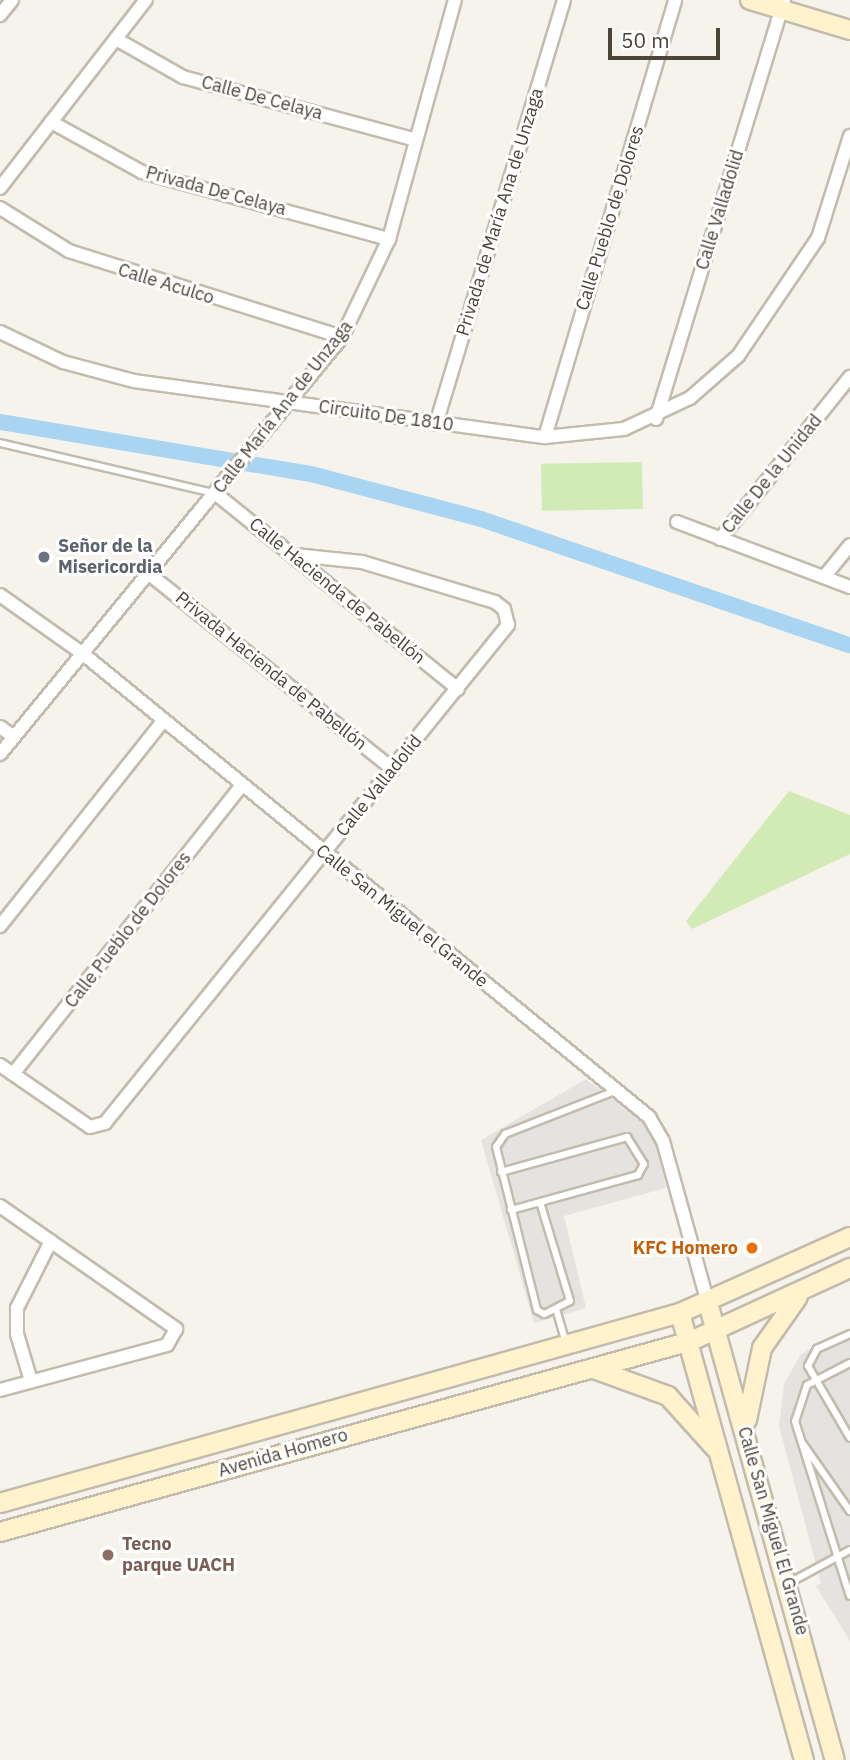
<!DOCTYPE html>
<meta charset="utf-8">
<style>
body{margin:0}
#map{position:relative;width:850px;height:1760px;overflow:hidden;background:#f6f3ec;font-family:"IBM Plex Sans",sans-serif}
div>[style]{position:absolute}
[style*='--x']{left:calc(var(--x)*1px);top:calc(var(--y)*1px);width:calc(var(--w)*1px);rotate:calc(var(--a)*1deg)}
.green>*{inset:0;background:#d2eab5;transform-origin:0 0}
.parking>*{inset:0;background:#e5e3e0}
.canal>*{height:16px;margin:-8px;padding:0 8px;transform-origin:8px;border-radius:8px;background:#a9d4f2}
.roads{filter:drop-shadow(2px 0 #c2bbae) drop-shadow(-2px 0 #c2bbae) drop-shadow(0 2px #c2bbae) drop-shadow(0 -2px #c2bbae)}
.lane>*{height:6px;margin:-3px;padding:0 3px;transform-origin:3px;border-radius:3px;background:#fff}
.street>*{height:12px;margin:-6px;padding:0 6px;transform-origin:6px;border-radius:6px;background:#fff}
.secondary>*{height:18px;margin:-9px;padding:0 9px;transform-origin:9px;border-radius:9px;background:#fff3cd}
.dots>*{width:19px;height:19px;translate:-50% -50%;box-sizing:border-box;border:4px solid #fff;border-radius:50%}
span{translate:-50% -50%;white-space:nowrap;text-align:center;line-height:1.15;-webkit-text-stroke:6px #fff;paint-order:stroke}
.street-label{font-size:18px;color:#4b4439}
.worship-label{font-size:18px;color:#5b616d;font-weight:700}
.left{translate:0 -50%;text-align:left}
.food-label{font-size:18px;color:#c56008;font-weight:700}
.right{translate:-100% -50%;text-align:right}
.education-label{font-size:18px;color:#785e54;font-weight:700}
.scale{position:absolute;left:608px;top:28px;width:112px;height:32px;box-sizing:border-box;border:4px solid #4b4439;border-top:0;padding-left:9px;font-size:21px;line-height:24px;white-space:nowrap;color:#4b4439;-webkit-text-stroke:5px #fff;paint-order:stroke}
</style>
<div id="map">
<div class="green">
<i style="left:642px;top:462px;width:47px;height:101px;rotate:89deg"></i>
<i style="clip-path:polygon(789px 791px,850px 815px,850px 854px,692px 929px,686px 921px)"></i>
</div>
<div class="parking">
<i style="clip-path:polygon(586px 1079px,653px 1129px,666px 1188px,564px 1216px,586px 1308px,534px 1323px,481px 1140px)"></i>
<i style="clip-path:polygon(850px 1328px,850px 1641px,816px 1586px,821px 1583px,779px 1426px,784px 1384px,801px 1354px)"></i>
</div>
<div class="canal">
<i style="--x:0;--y:422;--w:315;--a:9.5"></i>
<i style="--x:311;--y:474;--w:176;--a:14.8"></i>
<i style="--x:481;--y:519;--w:390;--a:18.9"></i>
</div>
<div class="roads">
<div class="lane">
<i style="--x:0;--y:443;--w:219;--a:13.2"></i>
<i style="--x:501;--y:1172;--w:131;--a:-15.5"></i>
<i style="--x:627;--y:1137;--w:32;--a:58"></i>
<i style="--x:644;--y:1164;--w:13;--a:119"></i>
<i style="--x:638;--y:1175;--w:132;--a:164.6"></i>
<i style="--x:540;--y:1202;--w:103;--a:73.1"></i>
<i style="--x:570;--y:1301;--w:29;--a:153"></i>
<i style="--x:544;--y:1314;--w:8;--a:-150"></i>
<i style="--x:537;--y:1310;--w:168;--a:-104.1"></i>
<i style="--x:496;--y:1147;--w:16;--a:-55"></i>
<i style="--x:505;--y:1134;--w:118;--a:-21.4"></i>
<i style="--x:557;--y:1312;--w:32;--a:74"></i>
<i style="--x:850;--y:1334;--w:36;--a:156"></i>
<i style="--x:817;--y:1349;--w:19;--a:118"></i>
<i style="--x:808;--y:1366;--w:83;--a:59.7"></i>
<i style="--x:850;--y:1363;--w:48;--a:152.9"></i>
<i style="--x:807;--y:1385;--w:38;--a:108"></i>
<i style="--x:795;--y:1421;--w:183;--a:72.6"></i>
<i style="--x:803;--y:1444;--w:82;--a:55"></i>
<i style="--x:789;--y:1583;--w:69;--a:-28.4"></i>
</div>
<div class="street">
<i style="--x:0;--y:15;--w:19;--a:-51"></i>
<i style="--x:116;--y:39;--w:77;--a:29.6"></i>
<i style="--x:183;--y:77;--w:241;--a:15.1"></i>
<i style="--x:51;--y:122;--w:104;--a:28.8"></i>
<i style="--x:142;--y:172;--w:256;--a:15.2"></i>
<i style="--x:0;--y:188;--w:238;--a:-52.2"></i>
<i style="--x:0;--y:208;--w:81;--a:31.9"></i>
<i style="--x:69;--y:251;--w:286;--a:17.5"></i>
<i style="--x:0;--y:332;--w:70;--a:25.5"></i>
<i style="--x:63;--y:362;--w:73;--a:15"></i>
<i style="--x:134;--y:381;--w:415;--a:7.8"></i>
<i style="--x:545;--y:437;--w:79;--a:-5.8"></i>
<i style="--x:624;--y:429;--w:73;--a:-25.2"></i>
<i style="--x:690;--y:398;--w:64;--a:-41.2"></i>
<i style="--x:738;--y:356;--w:143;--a:-55.9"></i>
<i style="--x:818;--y:238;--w:107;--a:-72.6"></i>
<i style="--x:656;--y:419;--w:438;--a:-73"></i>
<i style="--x:436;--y:424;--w:443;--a:-73.2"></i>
<i style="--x:545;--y:437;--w:456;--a:-73.4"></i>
<i style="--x:215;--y:493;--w:312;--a:38.9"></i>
<i style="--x:677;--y:522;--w:185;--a:20.6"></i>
<i style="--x:720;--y:539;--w:208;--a:-51.3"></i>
<i style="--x:148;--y:573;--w:314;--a:38.7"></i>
<i style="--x:824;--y:577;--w:41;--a:-50.9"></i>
<i style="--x:0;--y:595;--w:100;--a:35.3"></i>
<i style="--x:82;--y:653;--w:733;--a:39.29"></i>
<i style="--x:649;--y:1117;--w:28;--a:60"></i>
<i style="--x:663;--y:1141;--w:168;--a:74.5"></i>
<i style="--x:0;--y:727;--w:16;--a:35"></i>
<i style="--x:0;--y:754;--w:539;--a:-50.64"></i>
<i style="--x:342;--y:337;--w:109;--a:-64.4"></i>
<i style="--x:389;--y:239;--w:248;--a:-74.6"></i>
<i style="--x:0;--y:926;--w:262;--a:-51.5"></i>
<i style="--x:0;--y:1065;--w:109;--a:34.6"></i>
<i style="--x:90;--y:1127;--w:16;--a:-15"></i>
<i style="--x:105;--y:1123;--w:641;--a:-51.02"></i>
<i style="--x:508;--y:625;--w:16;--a:-104"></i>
<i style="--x:504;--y:609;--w:11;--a:-142"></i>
<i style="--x:495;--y:602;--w:139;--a:-163.3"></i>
<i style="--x:362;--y:562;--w:67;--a:-174"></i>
<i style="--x:13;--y:1074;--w:369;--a:-51.6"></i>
<i style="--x:0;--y:1206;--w:215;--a:34.9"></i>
<i style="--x:176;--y:1329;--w:18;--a:119"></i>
<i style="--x:167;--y:1345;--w:173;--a:164.9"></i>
<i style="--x:31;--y:1381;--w:49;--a:-106.6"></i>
<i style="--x:17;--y:1334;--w:26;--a:-90"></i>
<i style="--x:17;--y:1308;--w:75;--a:-63.1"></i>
</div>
<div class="secondary">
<i style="--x:750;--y:0;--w:104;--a:16.7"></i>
<i style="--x:708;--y:1303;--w:474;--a:74.5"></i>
<i style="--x:680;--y:1313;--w:464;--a:74.5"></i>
<i style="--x:594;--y:1369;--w:79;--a:20"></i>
<i style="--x:668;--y:1396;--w:70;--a:47.9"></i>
<i style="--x:747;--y:1420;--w:74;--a:-78.2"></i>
<i style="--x:762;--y:1348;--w:62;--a:-54.8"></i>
<i style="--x:0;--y:1503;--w:706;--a:-15.61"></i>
<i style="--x:680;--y:1313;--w:186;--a:-24.1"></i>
<i style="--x:0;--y:1532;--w:717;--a:-15.45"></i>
<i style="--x:691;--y:1341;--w:175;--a:-24.7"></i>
</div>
</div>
<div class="dots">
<i style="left:44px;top:557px;background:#6b7280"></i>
<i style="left:752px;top:1248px;background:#e8710a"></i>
<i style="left:108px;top:1555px;background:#8d6e63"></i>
</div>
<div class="street-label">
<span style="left:262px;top:98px;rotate:15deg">Calle De Celaya</span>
<span style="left:216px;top:191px;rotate:15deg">Privada De Celaya</span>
<span style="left:720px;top:210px;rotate:-73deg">Calle Valladolid</span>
<span style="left:500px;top:212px;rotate:-73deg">Privada de María Ana de Unzaga</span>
<span style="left:610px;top:218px;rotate:-73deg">Calle Pueblo de Dolores</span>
<span style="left:166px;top:284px;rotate:17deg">Calle Aculco</span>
<span style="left:283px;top:407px;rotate:-52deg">Calle María Ana de Unzaga</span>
<span style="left:386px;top:416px;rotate:8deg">Circuito De 1810</span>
<span style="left:772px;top:474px;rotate:-51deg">Calle De la Unidad</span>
<span style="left:337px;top:591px;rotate:39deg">Calle Hacienda de Pabellón</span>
<span style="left:271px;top:671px;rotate:39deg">Privada Hacienda de Pabellón</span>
<span style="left:379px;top:786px;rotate:-51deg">Calle Valladolid</span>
<span style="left:402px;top:916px;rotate:39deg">Calle San Miguel el Grande</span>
<span style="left:128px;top:930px;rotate:-52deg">Calle Pueblo de Dolores</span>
<span style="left:283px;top:1453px;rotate:-16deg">Avenida Homero</span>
<span style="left:773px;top:1531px;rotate:74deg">Calle San Miguel El Grande</span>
</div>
<div class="worship-label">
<span class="left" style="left:58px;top:557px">Señor de la<br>Misericordia</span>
</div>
<div class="food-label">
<span class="right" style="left:738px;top:1248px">KFC Homero</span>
</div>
<div class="education-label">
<span class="left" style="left:122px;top:1555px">Tecno<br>parque UACH</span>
</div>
<div class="scale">50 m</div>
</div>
